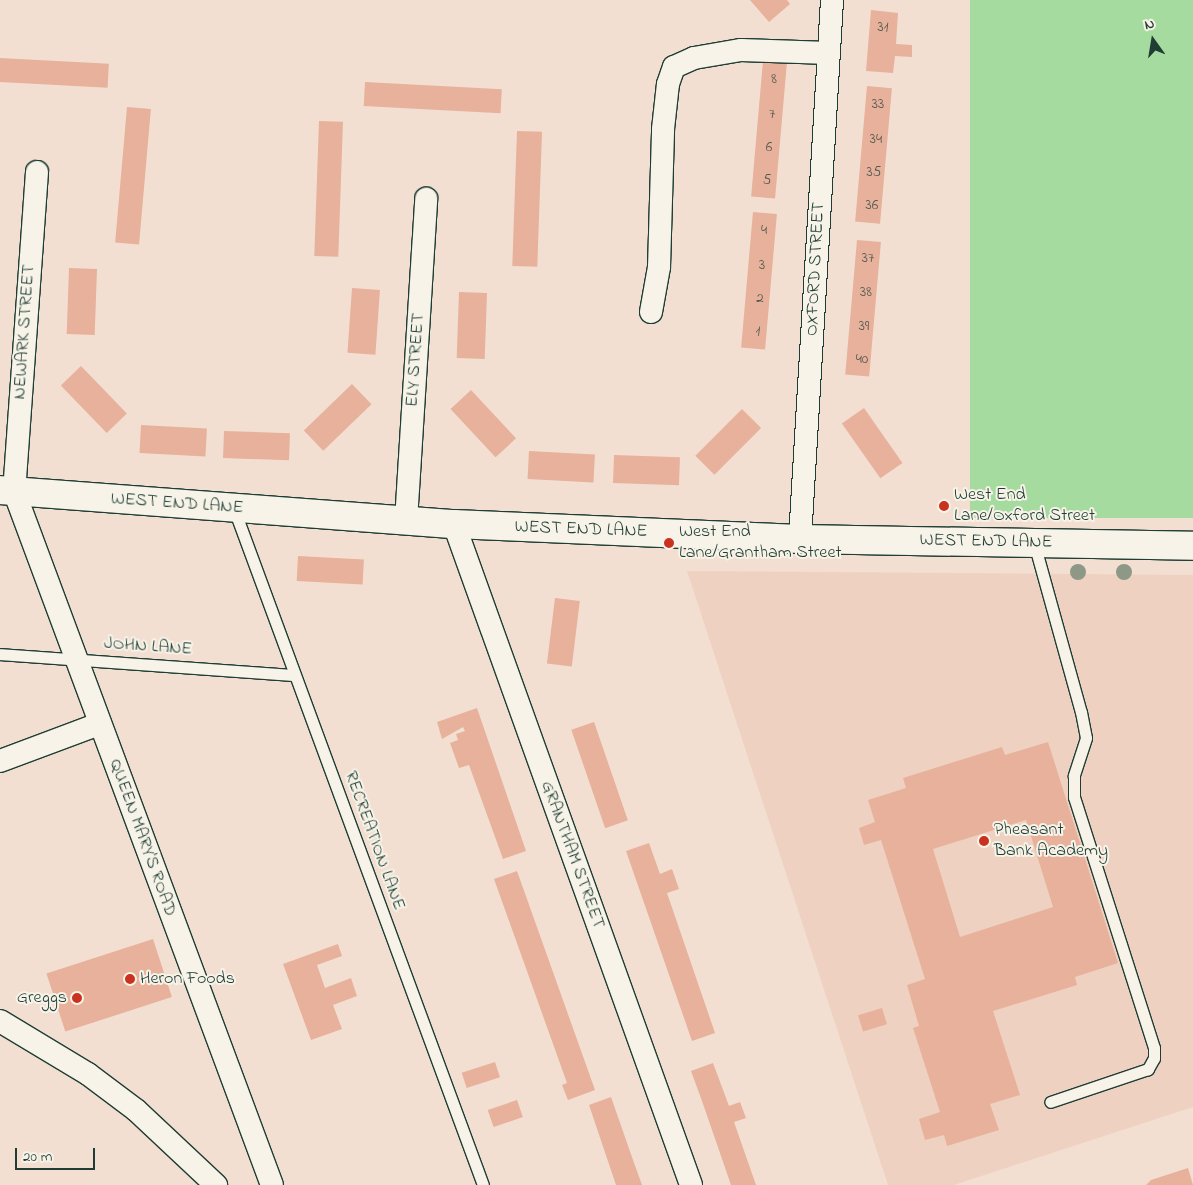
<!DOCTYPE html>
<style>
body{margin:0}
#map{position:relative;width:1193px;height:1185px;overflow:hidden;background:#f2dfd1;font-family:"Indie Flower",sans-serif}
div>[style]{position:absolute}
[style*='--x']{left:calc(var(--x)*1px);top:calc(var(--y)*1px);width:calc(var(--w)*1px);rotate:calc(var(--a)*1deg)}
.built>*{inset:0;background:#efd1c1}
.green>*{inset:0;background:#a5db9f;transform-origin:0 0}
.building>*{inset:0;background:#e7b19c;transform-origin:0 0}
.roads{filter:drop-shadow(1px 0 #1f3d34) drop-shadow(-1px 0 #1f3d34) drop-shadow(0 1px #1f3d34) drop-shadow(0 -1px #1f3d34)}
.service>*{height:11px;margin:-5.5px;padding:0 5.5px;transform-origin:5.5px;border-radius:5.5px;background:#f7f3e8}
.minor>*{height:22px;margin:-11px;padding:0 11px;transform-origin:11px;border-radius:11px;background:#f7f3e8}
.tertiary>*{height:28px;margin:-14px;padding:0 14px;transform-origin:14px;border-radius:14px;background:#f7f3e8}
.trees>*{width:16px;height:16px;margin:-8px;border-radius:50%;background:#8d9886}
.dots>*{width:14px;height:14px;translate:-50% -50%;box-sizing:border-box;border:2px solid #f7f3e8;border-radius:50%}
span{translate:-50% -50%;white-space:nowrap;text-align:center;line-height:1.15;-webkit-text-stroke:4px #f7f3e8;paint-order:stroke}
.number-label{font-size:15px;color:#515a4e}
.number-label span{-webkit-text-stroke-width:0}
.street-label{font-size:18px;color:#1f3d34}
.poi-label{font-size:18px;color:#1f3d34}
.left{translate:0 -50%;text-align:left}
.right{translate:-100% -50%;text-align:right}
.north{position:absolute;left:1128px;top:15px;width:50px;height:50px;-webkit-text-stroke:4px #f7f3e8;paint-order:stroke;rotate:347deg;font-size:14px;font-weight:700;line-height:20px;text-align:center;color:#1f3d34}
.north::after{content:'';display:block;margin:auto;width:18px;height:22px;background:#1f3d34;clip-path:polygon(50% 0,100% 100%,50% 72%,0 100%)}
.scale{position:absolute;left:15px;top:1148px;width:80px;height:22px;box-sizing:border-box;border:2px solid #1f3d34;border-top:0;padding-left:6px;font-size:15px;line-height:18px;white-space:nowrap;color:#1f3d34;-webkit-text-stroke:4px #f7f3e8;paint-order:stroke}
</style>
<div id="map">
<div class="built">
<i style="clip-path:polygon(687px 571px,1193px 575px,1193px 1107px,954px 1185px,888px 1185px)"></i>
</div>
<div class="green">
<i style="left:970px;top:0;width:223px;height:518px"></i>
</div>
<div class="building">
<i style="clip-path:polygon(750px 0,787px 0,790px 4px,769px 22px)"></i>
<i style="clip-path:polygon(871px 10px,898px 13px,896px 44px,912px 45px,912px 57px,895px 56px,893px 73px,866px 71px)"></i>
<i style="left:0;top:58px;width:109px;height:24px;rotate:3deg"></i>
<i style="left:763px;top:61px;width:24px;height:136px;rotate:5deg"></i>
<i style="left:365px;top:82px;width:137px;height:24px;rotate:3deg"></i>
<i style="left:867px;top:86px;width:25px;height:136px;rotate:5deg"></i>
<i style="left:127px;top:107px;width:24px;height:136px;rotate:5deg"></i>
<i style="left:319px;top:121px;width:24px;height:135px;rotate:2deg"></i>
<i style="left:517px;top:131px;width:25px;height:135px;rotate:2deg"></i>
<i style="left:753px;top:212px;width:24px;height:136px;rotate:5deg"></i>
<i style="left:857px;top:240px;width:24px;height:135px;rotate:5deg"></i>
<i style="left:69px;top:268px;width:28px;height:66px;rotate:2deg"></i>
<i style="left:352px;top:288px;width:28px;height:65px;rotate:4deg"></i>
<i style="left:459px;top:292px;width:28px;height:66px;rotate:2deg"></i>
<i style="left:81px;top:366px;width:66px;height:28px;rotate:46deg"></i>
<i style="left:352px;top:384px;width:28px;height:67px;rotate:46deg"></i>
<i style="left:471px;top:390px;width:66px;height:28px;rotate:47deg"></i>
<i style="left:864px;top:408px;width:67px;height:27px;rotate:55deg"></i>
<i style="left:742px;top:409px;width:27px;height:66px;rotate:45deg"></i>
<i style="left:141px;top:425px;width:66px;height:28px;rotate:3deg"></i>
<i style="left:224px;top:431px;width:66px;height:27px;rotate:2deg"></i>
<i style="left:529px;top:451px;width:66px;height:28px;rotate:3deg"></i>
<i style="left:614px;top:455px;width:66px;height:28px;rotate:2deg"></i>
<i style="left:298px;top:556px;width:66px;height:25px;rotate:3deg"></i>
<i style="left:555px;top:598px;width:25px;height:66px;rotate:7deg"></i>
<i style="clip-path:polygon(477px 708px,526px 851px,503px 859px,469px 765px,459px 768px,450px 743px,458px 740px,456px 734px,465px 731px,463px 727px,442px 739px,437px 722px)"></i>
<i style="left:594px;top:722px;width:104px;height:24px;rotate:71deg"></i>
<i style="clip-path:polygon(evenodd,1048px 742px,1118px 963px,1075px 977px,1077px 985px,993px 1011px,1020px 1095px,990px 1104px,999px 1130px,947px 1146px,944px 1135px,925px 1140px,919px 1119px,940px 1112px,913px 1028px,919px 1026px,907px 985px,925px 979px,881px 840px,864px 845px,859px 828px,875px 822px,868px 800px,906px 788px,903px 778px,1002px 747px,1005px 755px,1048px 742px,1026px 820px,1053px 907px,960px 937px,933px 849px,1026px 820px)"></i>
<i style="clip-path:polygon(649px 843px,660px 874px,672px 869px,679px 889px,667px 893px,715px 1033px,692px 1041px,626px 851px)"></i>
<i style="clip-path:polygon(517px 871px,595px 1090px,568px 1100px,562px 1085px,567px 1083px,494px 879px)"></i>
<i style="left:153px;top:939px;width:61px;height:112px;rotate:72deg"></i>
<i style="clip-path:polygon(338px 944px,342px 956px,317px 965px,325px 988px,351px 978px,357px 996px,333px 1005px,342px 1029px,311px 1040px,283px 964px)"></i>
<i style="left:882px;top:1008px;width:17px;height:25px;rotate:73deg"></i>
<i style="left:495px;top:1062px;width:16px;height:35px;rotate:72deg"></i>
<i style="clip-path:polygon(713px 1063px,729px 1106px,740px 1102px,746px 1118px,734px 1122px,756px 1185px,731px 1185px,702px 1101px,691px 1071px)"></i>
<i style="clip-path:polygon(611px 1097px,633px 1160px,642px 1185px,616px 1185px,589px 1105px)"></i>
<i style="left:517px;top:1100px;width:18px;height:31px;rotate:71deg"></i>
<i style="clip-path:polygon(1188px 1168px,1193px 1185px,1146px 1185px,1151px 1180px)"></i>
</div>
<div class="roads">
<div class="service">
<i style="--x:234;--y:509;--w:720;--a:69.78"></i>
<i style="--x:1034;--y:543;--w:175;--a:74.5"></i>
<i style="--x:1081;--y:712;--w:26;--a:79"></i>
<i style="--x:1086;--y:738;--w:40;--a:108"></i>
<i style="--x:1074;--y:776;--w:21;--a:90"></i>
<i style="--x:1074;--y:797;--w:263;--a:72.3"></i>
<i style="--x:1154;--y:1048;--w:10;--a:90"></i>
<i style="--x:1154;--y:1058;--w:13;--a:119"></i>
<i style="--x:1148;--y:1069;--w:103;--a:161.4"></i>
<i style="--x:0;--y:654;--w:295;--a:4.1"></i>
</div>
<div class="minor">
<i style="--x:37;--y:172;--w:320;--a:94.1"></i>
<i style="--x:14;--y:491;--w:740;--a:69.61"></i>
<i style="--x:651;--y:312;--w:46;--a:-79.9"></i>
<i style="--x:659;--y:267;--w:138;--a:-88.3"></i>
<i style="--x:663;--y:129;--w:45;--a:-83.7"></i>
<i style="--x:668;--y:84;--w:18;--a:-71"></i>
<i style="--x:674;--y:67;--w:22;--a:-24"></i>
<i style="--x:694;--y:58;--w:48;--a:-9.7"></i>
<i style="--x:741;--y:50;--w:88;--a:2"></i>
<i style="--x:406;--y:521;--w:323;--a:-86.4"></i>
<i style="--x:454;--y:524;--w:702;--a:70.27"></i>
<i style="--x:800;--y:539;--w:540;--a:-86.6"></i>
<i style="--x:0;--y:761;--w:106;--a:-20.5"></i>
<i style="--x:0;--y:1021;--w:103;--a:31.1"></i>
<i style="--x:88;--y:1074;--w:60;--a:36.9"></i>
<i style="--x:136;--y:1110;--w:110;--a:43.2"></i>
</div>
<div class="tertiary">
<i style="--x:0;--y:490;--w:455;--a:4.3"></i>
<i style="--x:454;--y:524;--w:346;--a:2.5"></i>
<i style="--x:800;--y:539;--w:393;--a:1"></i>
</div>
</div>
<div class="trees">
<i style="left:1078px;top:572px"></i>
<i style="left:1124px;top:572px"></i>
</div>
<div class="dots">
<i style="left:944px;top:506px;background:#c8321e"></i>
<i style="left:669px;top:543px;background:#c8321e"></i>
<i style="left:984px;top:841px;background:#c8321e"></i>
<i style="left:130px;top:979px;background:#c8321e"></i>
<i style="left:77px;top:998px;background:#c8321e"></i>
</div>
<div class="number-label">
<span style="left:883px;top:28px">31</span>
<span style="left:774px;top:80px">8</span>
<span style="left:878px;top:105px">33</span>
<span style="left:772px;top:115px">7</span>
<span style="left:876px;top:140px">34</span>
<span style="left:769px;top:148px">6</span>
<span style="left:874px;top:173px">35</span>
<span style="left:767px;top:181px">5</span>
<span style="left:872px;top:206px">36</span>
<span style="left:764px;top:231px">4</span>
<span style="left:868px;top:259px">37</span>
<span style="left:762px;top:266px">3</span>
<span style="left:866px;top:293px">38</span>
<span style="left:760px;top:299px">2</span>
<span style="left:864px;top:327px">39</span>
<span style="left:758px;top:332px">1</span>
<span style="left:862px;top:360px">40</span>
</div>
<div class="street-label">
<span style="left:816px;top:269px;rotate:-87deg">OXFORD STREET</span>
<span style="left:25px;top:332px;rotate:-86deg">NEWARK STREET</span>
<span style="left:416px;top:360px;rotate:-86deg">ELY STREET</span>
<span style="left:177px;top:504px;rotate:4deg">WEST END LANE</span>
<span style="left:581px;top:530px;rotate:2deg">WEST END LANE</span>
<span style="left:986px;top:542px;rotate:1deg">WEST END LANE</span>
<span style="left:148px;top:647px;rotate:4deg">JOHN LANE</span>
<span style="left:142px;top:838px;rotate:70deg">QUEEN MARY'S ROAD</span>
<span style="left:374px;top:841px;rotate:70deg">RECREATION LANE</span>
<span style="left:572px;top:855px;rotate:70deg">GRANTHAM STREET</span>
</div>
<div class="poi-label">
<span class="left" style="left:954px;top:506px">West End<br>Lane/Oxford Street</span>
<span class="left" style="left:679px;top:543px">West End<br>Lane/Grantham Street</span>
<span class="left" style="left:994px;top:841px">Pheasant<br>Bank Academy</span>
<span class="left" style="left:140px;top:979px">Heron Foods</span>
<span class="right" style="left:67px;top:998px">Greggs</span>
</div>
<div class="north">N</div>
<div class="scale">20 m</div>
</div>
